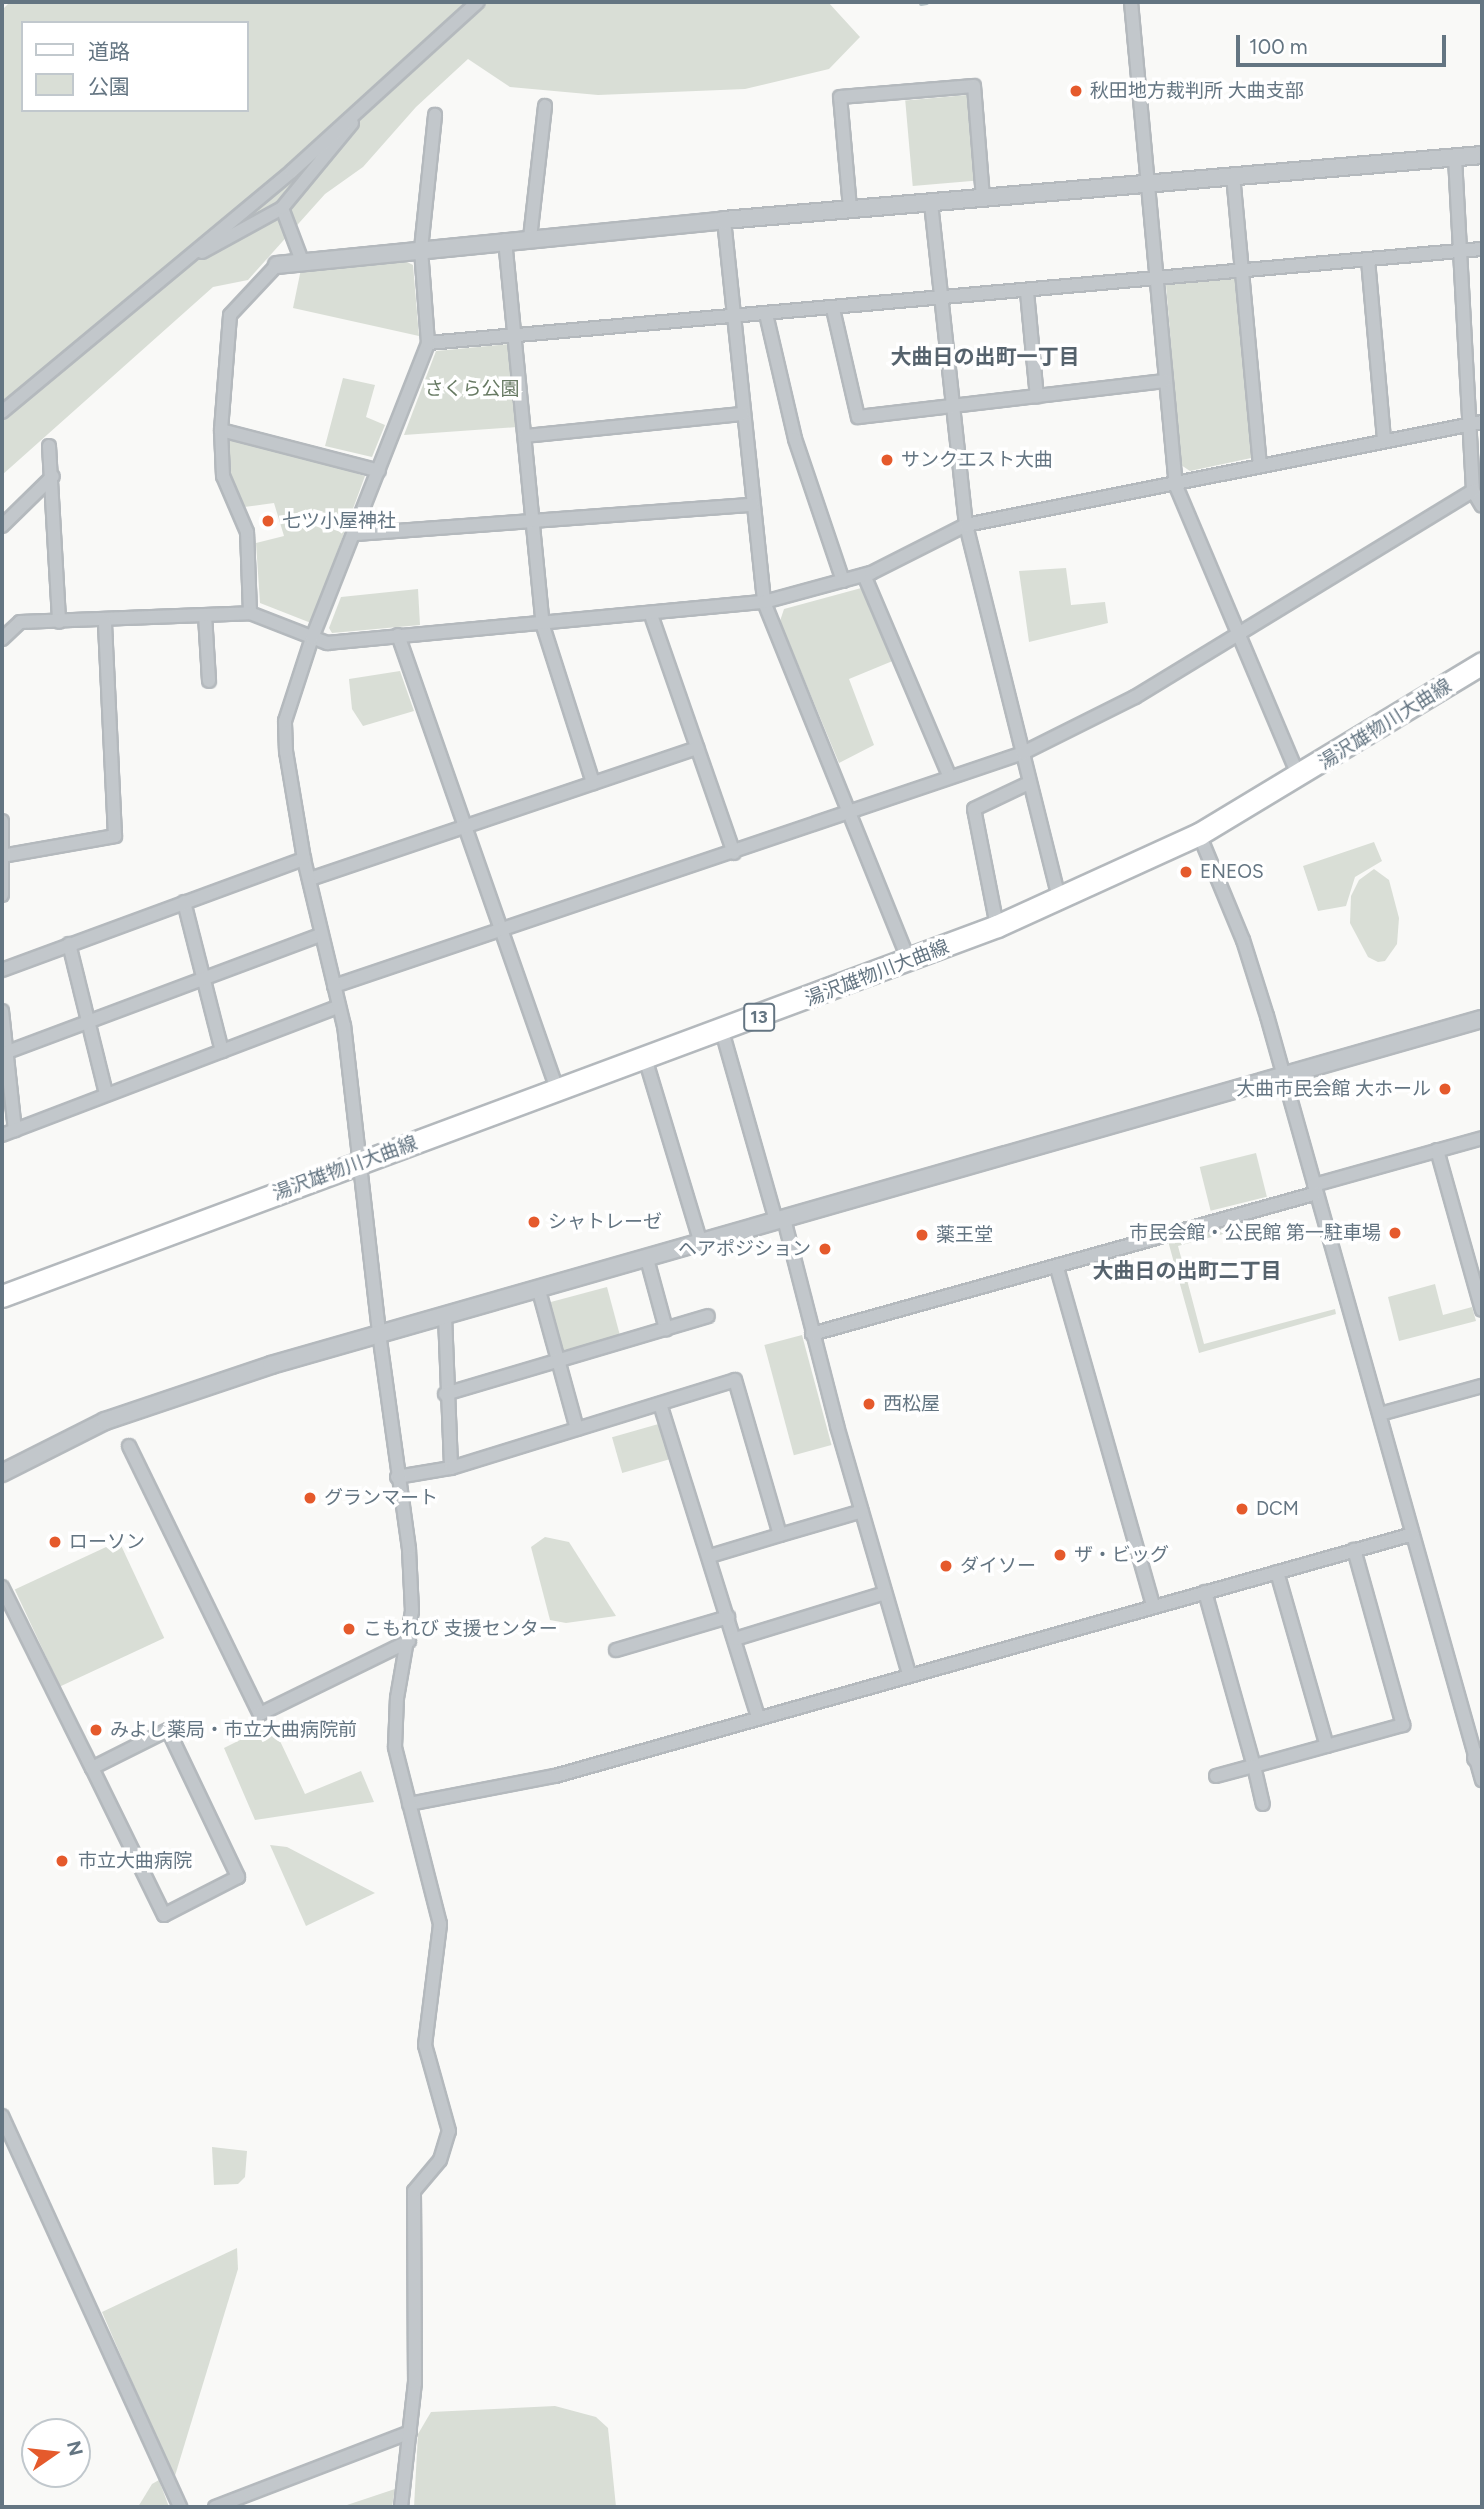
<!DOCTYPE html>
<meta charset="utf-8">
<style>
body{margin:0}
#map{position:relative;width:1484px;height:2509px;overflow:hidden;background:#f9f9f7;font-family:Figtree,"Noto Sans JP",sans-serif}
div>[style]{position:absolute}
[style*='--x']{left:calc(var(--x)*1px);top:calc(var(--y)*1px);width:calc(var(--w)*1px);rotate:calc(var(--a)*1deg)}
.green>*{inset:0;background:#d9ded6;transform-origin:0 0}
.stream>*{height:4.5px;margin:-2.25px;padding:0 2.25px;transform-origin:2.25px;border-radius:2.25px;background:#bac6ca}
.roads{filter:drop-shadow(2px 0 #b4b9bd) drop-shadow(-2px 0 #b4b9bd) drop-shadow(0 2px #b4b9bd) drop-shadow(0 -2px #b4b9bd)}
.minor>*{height:12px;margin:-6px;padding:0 6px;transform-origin:6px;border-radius:6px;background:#c2c7cb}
.tertiary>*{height:16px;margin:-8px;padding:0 8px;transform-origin:8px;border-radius:8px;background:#c2c7cb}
.primary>*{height:21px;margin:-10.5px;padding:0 10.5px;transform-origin:10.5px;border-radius:10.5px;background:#fff}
.dots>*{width:19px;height:19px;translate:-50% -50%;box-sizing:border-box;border:4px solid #fff;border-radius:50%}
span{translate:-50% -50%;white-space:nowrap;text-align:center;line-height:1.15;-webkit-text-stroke:7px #fff;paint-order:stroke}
.shield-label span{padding:2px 5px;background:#fff;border:2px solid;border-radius:5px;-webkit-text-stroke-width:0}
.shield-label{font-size:18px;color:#647582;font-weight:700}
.poi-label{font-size:19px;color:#647582}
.left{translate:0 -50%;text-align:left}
.right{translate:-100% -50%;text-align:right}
.park-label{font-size:19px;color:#677a63}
.street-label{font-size:19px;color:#647582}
.neighbourhood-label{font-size:21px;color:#56636d;font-weight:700}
.frame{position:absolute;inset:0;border:4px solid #647582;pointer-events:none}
.legend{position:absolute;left:21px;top:21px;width:228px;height:91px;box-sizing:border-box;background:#fff;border:2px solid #c1c8cd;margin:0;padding:9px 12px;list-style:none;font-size:21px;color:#647582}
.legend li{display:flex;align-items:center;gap:14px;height:35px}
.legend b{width:35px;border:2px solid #c1c8cd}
.north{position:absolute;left:21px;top:2418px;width:70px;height:70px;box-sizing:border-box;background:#fff;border:2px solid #c1c8cd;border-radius:50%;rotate:76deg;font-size:19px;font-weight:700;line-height:28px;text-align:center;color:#647582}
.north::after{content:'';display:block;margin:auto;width:24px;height:32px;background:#e55a2c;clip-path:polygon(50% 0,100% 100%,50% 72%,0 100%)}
.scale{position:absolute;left:1236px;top:35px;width:210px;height:32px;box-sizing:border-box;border:4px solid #647582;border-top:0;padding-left:9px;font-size:21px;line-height:24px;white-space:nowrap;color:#647582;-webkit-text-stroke:5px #fff;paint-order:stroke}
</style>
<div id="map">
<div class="green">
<i style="clip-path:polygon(evenodd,10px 2px,828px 2px,860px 37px,829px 69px,745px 89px,598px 95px,510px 87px,468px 59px,416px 107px,363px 167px,325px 194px,248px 280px,213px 287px,2px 475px,2px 10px,10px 2px,23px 23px,247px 23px,247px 110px,23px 110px,23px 23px)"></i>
<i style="left:967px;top:95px;width:86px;height:62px;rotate:85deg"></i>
<i style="clip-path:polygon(401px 259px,413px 265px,419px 336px,293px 308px,301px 269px)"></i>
<i style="clip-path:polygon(1239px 278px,1256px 457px,1190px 471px,1181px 465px,1166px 285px)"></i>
<i style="clip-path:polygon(509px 344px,517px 427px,404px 435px,436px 351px)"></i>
<i style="clip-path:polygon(343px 378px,375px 385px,366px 417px,385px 425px,372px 457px,325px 446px)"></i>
<i style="clip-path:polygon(227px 434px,365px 476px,311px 623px,260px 603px,256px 543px,284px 536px,274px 503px,244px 507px,228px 468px)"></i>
<i style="clip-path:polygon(1066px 568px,1071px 605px,1105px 602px,1108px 623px,1029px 642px,1019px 571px)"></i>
<i style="clip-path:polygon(865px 587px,895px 660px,849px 679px,874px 745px,839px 763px,780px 621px,784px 609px)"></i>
<i style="clip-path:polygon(418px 589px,420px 625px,332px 633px,329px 628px,341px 597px)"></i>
<i style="clip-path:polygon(400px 671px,414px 711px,363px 726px,352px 709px,349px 679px)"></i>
<i style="clip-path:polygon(1374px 842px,1382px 861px,1355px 877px,1346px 906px,1318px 911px,1303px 866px)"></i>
<i style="clip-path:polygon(1374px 869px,1389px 880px,1399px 918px,1397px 944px,1385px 961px,1378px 962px,1368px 957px,1350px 923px,1351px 896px,1359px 880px)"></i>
<i style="left:1256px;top:1153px;width:45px;height:58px;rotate:76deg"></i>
<i style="clip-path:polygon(1226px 1226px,1227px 1233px,1178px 1246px,1204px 1344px,1335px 1309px,1336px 1314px,1199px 1353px,1168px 1241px)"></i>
<i style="clip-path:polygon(1435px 1284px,1443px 1315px,1472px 1307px,1476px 1321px,1399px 1341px,1388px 1297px)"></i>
<i style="left:607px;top:1287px;width:50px;height:63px;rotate:75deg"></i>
<i style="left:802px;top:1335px;width:114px;height:39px;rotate:75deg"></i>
<i style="left:662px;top:1423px;width:37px;height:52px;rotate:74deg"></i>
<i style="clip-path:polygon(545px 1537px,569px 1542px,616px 1616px,566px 1623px,550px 1620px,531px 1547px)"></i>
<i style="left:119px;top:1541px;width:107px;height:115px;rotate:65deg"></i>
<i style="clip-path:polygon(272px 1724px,305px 1794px,361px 1771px,374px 1802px,255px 1820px,224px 1748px)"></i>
<i style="clip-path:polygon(270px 1845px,287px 1847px,375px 1893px,306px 1926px)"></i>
<i style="clip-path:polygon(212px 2147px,247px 2151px,245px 2177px,238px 2184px,214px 2185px)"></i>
<i style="clip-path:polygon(237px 2248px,238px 2269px,174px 2479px,102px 2312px)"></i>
<i style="clip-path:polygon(555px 2406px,596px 2417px,608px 2428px,616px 2507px,414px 2507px,418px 2434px,431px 2412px)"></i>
<i style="clip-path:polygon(159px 2480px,169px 2507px,138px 2507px,152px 2484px)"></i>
<i style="clip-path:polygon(395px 2489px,392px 2507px,341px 2507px)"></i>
</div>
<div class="stream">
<i style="--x:921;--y:3;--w:5;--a:-11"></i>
</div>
<div class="roads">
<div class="minor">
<i style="--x:1131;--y:2;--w:486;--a:84.7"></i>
<i style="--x:1176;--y:486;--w:316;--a:67.1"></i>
<i style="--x:1455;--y:158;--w:333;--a:86.9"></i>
<i style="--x:1473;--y:491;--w:17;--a:59"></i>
<i style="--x:1233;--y:175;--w:290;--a:84.7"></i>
<i style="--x:931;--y:203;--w:324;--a:83.8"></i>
<i style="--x:966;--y:525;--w:385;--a:76"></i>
<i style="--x:282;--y:208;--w:57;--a:69.3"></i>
<i style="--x:850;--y:208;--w:111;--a:-95.1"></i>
<i style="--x:840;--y:97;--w:134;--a:-4.7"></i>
<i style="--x:974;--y:86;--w:112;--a:85.4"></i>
<i style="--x:724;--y:220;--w:384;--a:84"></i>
<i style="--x:764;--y:602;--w:386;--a:68"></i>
<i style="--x:530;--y:238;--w:133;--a:-83.5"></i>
<i style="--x:505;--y:240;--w:388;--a:84.4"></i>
<i style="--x:543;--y:626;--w:165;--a:72.3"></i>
<i style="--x:202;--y:252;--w:91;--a:-28.8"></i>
<i style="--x:282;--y:208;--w:110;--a:-50.5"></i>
<i style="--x:1368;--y:260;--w:181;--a:84.9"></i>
<i style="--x:1027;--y:292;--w:105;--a:84.6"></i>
<i style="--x:833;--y:309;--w:111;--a:77"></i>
<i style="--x:858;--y:417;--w:309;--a:-6.7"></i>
<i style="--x:766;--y:314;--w:128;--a:76.9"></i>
<i style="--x:795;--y:439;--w:150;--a:71.3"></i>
<i style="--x:428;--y:343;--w:1058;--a:-5.1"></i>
<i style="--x:2;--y:412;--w:377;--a:-39.7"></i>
<i style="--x:292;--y:171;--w:251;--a:-42.3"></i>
<i style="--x:221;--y:430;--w:163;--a:14.5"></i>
<i style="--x:525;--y:436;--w:219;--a:-5.8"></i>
<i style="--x:49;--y:446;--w:176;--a:86.7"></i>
<i style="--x:2;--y:526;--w:71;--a:-44.4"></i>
<i style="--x:355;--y:534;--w:399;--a:-4.2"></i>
<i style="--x:864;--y:575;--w:217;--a:67"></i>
<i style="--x:250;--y:613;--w:81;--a:-92.1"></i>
<i style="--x:247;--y:532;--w:61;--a:-113.2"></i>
<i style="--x:223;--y:476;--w:46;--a:-92.5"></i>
<i style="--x:221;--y:430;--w:115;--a:-85.5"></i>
<i style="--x:230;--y:315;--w:69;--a:-46.8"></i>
<i style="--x:205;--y:615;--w:66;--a:86.5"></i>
<i style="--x:651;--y:615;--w:252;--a:70.8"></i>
<i style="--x:398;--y:635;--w:482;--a:70.7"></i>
<i style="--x:2;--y:639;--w:25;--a:-43"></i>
<i style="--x:20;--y:622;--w:230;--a:-2.2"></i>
<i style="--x:250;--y:613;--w:83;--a:21.3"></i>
<i style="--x:327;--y:643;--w:439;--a:-5.4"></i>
<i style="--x:764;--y:602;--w:111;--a:-15.2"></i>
<i style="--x:871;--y:573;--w:106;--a:-26.8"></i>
<i style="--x:966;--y:525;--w:526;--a:-11.29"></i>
<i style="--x:2;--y:821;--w:74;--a:90"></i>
<i style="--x:1199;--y:834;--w:115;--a:67.5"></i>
<i style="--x:1243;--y:940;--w:80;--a:72.5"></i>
<i style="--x:1267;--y:1016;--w:794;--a:74.28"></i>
<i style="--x:2;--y:856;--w:115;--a:-10"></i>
<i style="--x:115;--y:836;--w:216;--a:-92.7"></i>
<i style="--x:310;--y:879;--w:409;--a:-18.7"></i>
<i style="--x:184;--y:902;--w:154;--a:75.7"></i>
<i style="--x:997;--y:926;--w:119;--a:-101.1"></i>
<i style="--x:974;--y:809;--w:61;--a:-25.3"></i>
<i style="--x:69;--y:944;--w:154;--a:76.1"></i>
<i style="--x:2;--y:970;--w:322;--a:-20.2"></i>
<i style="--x:334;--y:986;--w:727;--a:-18.68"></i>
<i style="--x:1023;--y:753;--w:125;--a:-26.6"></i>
<i style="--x:1135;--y:697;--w:396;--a:-31.4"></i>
<i style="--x:2;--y:1011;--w:120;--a:83.8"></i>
<i style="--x:722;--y:1031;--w:198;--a:74.1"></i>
<i style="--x:2;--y:1054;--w:340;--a:-20.5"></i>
<i style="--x:645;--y:1058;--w:193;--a:73.2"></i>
<i style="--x:2;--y:1135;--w:360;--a:-20.9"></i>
<i style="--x:1437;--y:1150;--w:166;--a:74.3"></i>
<i style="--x:1314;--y:1185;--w:174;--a:-15.6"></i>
<i style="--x:784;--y:1219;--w:214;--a:75.6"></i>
<i style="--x:837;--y:1426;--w:258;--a:73.8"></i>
<i style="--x:647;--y:1259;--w:73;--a:74.8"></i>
<i style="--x:1057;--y:1268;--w:351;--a:74.1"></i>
<i style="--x:539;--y:1291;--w:143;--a:74.6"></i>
<i style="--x:445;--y:1316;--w:152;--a:87.7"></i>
<i style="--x:812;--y:1334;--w:524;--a:-15.6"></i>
<i style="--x:445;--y:1394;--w:274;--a:-16.5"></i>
<i style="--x:660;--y:1404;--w:328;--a:72.6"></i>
<i style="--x:1380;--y:1414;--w:106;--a:-15.4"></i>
<i style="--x:129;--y:1446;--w:298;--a:64"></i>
<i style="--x:260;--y:1714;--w:166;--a:-26.1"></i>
<i style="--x:397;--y:1477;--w:55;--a:-9.5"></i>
<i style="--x:451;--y:1468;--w:297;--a:-17.2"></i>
<i style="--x:735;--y:1380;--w:161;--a:73.8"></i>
<i style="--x:780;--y:1535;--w:85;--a:-16.3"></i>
<i style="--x:710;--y:1556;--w:73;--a:-16.7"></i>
<i style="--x:1277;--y:1572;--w:181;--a:74"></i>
<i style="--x:2;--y:1587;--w:202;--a:63.6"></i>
<i style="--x:92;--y:1768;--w:85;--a:-26.6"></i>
<i style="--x:168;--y:1730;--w:163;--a:64.5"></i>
<i style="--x:238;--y:1877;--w:83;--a:152.8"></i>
<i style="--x:164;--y:1915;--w:164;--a:-116.1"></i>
<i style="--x:1205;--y:1592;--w:181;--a:74.3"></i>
<i style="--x:1254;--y:1766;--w:155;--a:-15.4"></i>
<i style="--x:1403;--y:1725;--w:182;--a:-105.6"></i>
<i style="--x:735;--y:1639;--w:157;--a:-17"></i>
<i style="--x:616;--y:1650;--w:117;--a:-16.4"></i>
<i style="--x:1216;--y:1776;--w:39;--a:-15"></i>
<i style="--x:1254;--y:1766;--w:39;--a:77"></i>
<i style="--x:409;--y:1804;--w:149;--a:-10.9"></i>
<i style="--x:555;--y:1776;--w:891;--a:-15.75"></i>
<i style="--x:2;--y:2116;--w:430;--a:65.5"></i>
<i style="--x:215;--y:2507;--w:209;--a:-21"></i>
<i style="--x:401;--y:2507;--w:125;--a:-83.6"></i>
<i style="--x:415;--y:2383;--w:192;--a:-90.3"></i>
<i style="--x:414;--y:2191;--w:40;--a:-50"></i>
<i style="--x:440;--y:2160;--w:30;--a:-73"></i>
<i style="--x:449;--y:2131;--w:89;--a:-105.6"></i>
<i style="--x:425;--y:2045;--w:122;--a:-82.9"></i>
<i style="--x:440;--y:1924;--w:183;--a:-104.3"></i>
<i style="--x:395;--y:1747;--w:49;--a:-87.7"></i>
<i style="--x:397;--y:1698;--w:88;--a:-80.2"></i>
<i style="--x:412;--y:1611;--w:62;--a:-92.8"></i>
<i style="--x:409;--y:1549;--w:219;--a:-97.9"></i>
<i style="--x:379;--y:1332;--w:308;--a:-96.5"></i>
<i style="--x:344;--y:1026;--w:172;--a:-103.5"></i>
<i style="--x:304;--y:859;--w:109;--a:-99.5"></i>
<i style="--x:286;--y:752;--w:31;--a:-92"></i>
<i style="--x:285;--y:721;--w:87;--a:-72"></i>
<i style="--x:312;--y:638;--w:317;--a:-68.5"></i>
<i style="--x:428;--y:343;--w:94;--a:-94.3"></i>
<i style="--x:421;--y:249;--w:135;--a:-84"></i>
</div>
<div class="tertiary">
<i style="--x:277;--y:265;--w:449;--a:-5.7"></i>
<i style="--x:724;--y:220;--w:761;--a:-4.9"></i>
<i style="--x:2;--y:1473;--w:115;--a:-26.8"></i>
<i style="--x:105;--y:1421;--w:175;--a:-18.6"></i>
<i style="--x:271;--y:1365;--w:1259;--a:-15.95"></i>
<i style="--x:1476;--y:1758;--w:6;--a:-18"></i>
</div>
<div class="primary">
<i style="--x:2;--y:1296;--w:1062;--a:-20.4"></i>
<i style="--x:997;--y:926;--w:222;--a:-24.5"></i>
<i style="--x:1199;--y:834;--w:331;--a:-31.1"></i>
</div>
</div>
<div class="dots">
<i style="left:1076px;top:91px;background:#e55a2c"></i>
<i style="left:887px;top:460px;background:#e55a2c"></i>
<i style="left:268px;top:521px;background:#e55a2c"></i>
<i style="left:1186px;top:872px;background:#e55a2c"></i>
<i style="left:1445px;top:1089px;background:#e55a2c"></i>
<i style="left:534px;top:1222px;background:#e55a2c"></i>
<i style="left:1395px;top:1233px;background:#e55a2c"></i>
<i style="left:922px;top:1235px;background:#e55a2c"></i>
<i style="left:825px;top:1249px;background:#e55a2c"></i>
<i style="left:869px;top:1404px;background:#e55a2c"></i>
<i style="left:310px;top:1498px;background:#e55a2c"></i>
<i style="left:1242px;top:1509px;background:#e55a2c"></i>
<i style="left:55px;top:1542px;background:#e55a2c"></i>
<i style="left:1060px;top:1555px;background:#e55a2c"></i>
<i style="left:946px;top:1566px;background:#e55a2c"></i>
<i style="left:349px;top:1629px;background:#e55a2c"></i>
<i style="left:96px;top:1730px;background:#e55a2c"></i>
<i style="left:62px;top:1861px;background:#e55a2c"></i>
</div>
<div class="shield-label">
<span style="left:759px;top:1017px">13</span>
</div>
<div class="poi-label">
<span class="left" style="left:1090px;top:91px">秋田地方裁判所 大曲支部</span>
<span class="left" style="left:901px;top:460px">サンクエスト大曲</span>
<span class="left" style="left:282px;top:521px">七ツ小屋神社</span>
<span class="left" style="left:1200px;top:872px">ENEOS</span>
<span class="right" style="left:1431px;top:1089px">大曲市民会館 大ホール</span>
<span class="left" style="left:548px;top:1222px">シャトレーゼ</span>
<span class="right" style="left:1381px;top:1233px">市民会館・公民館 第一駐車場</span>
<span class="left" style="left:936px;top:1235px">薬王堂</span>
<span class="right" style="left:811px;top:1249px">ヘアポジション</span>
<span class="left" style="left:883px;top:1404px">西松屋</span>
<span class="left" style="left:324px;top:1498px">グランマート</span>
<span class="left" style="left:1256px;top:1509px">DCM</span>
<span class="left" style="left:69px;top:1542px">ローソン</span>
<span class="left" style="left:1074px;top:1555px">ザ・ビッグ</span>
<span class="left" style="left:960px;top:1566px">ダイソー</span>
<span class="left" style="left:363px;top:1629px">こもれび 支援センター</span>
<span class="left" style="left:110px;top:1730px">みよし薬局・市立大曲病院前</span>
<span class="left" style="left:78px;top:1861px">市立大曲病院</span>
</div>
<div class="park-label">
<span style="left:472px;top:389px">さくら公園</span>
</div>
<div class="street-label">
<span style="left:1385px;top:724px;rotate:-32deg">湯沢雄物川大曲線</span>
<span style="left:877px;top:973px;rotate:-21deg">湯沢雄物川大曲線</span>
<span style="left:345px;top:1168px;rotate:-20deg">湯沢雄物川大曲線</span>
</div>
<div class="neighbourhood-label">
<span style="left:985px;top:357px">大曲日の出町一丁目</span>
<span style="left:1187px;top:1271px">大曲日の出町二丁目</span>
</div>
<div class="frame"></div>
<ul class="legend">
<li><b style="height:9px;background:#fff"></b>道路</li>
<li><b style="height:19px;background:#d9ded6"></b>公園</li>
</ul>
<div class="north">N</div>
<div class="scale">100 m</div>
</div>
